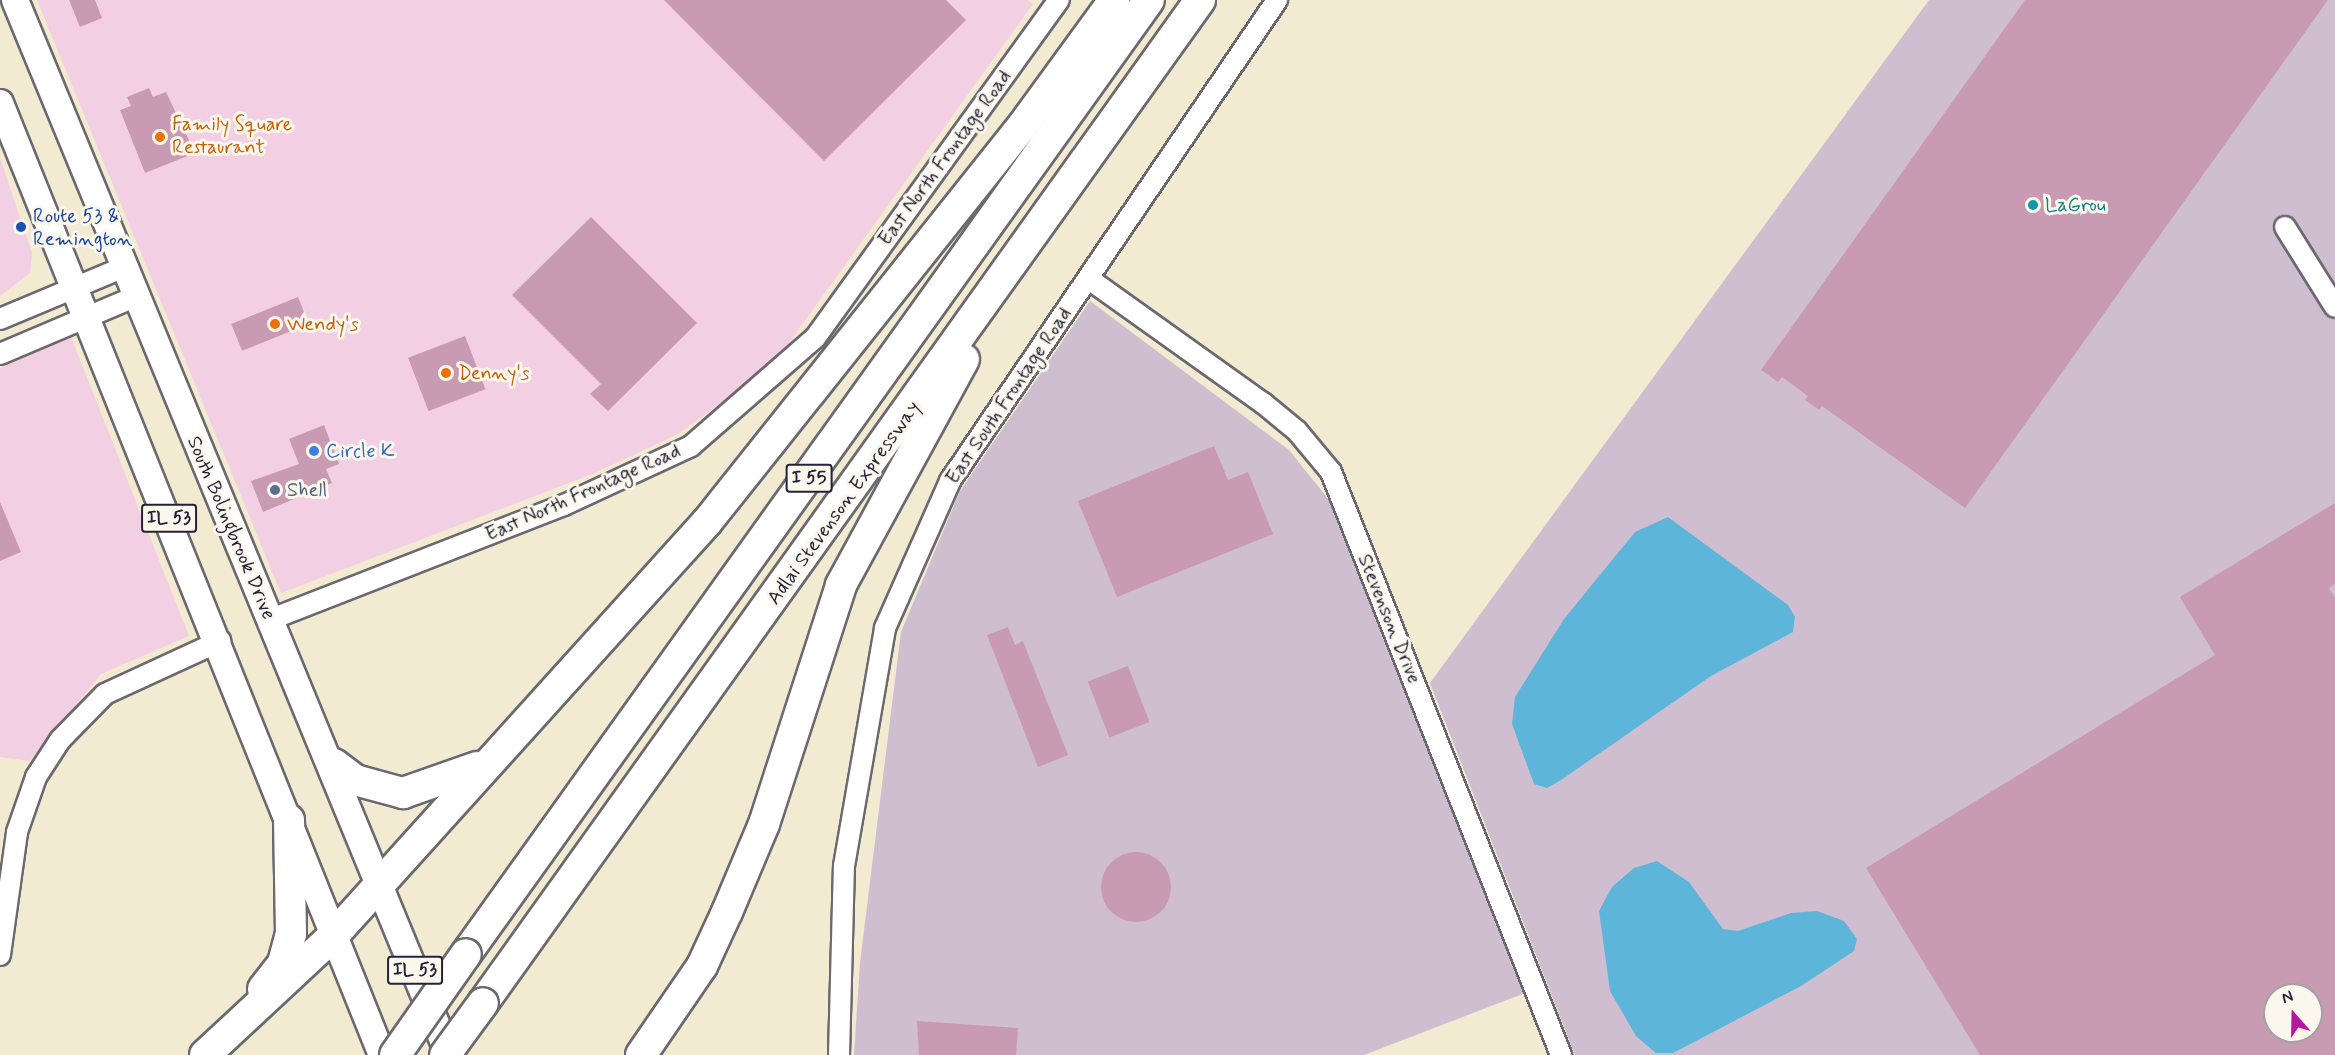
<!DOCTYPE html>
<style>
body{margin:0}
#map{position:relative;width:2335px;height:1055px;overflow:hidden;background:#f3ead2;font-family:Mynerve,sans-serif}
div>[style]{position:absolute}
[style*='--x']{left:calc(var(--x)*1px);top:calc(var(--y)*1px);width:calc(var(--w)*1px);rotate:calc(var(--a)*1deg)}
.built>*{inset:0;background:#f2cfe2}
.industrial>*{inset:0;background:#cfbdd0}
.water>*{inset:0;background:#5db6da}
.building>*{inset:0;background:#c99bb2;transform-origin:0 0}
.round{border-radius:50%}
.roads{filter:drop-shadow(2px 0 #6b6870) drop-shadow(-2px 0 #6b6870) drop-shadow(0 2px #6b6870) drop-shadow(0 -2px #6b6870)}
.minor>*{height:20px;margin:-10px;padding:0 10px;transform-origin:10px;border-radius:10px;background:#fff}
.major>*{height:26px;margin:-13px;padding:0 13px;transform-origin:13px;border-radius:13px;background:#fff}
.highway>*{height:30px;margin:-15px;padding:0 15px;transform-origin:15px;border-radius:15px;background:#fff}
.bridges{filter:drop-shadow(2px 0 #6b6870) drop-shadow(-2px 0 #6b6870) drop-shadow(0 2px #6b6870) drop-shadow(0 -2px #6b6870)}
.highway-bridge>*{height:30px;margin:-15px;padding:0 15px;transform-origin:15px;border-radius:15px;background:#fff}
.dots>*{width:16px;height:16px;translate:-50% -50%;box-sizing:border-box;border:3px solid #fbf7ec;border-radius:50%}
span{translate:-50% -50%;white-space:nowrap;text-align:center;line-height:1.15;-webkit-text-stroke:6px #fbf7ec;paint-order:stroke}
.shield-label span{padding:2px 4px;background:#fbf7ec;border:2px solid;border-radius:4px;-webkit-text-stroke-width:0}
.shield-label{font-size:18px;color:#22223b;font-weight:700}
.food-label{font-size:20px;color:#c56008}
.left{translate:0 -50%;text-align:left}
.street-label{font-size:20px;color:#22223b}
.culture-label{font-size:20px;color:#0d838f}
.transit-label{font-size:20px;color:#164399}
.shop-label{font-size:20px;color:#366cbe}
.service-label{font-size:20px;color:#4e5e75}
.north{position:absolute;left:2263px;top:983px;width:60px;height:60px;box-sizing:border-box;background:#fbf7ec;border:2px solid #a4a2a5;border-radius:50%;rotate:340deg;font-size:16px;font-weight:700;line-height:24px;text-align:center;color:#22223b}
.north::after{content:'';display:block;margin:auto;width:21px;height:27px;background:#b5179e;clip-path:polygon(50% 0,100% 100%,50% 72%,0 100%)}
</style>
<div id="map">
<div class="built">
<i style="clip-path:polygon(37px 0,1028px 0,1033px 4px,778px 358px,736px 392px,678px 434px,595px 473px,281px 593px)"></i>
<i style="clip-path:polygon(0 158px,32px 253px,30px 273px,0 296px)"></i>
<i style="clip-path:polygon(71px 337px,189px 636px,101px 674px,30px 761px,0 757px,0 368px)"></i>
</div>
<div class="industrial">
<i style="clip-path:polygon(evenodd,1929px 0,2335px 0,2335px 1055px,1575px 1055px,1430px 683px,1929px 0,2275px 995px,2311px 995px,2311px 1031px,2275px 1031px,2275px 995px)"></i>
<i style="clip-path:polygon(1090px 301px,1289px 450px,1329px 500px,1525px 993px,1364px 1055px,854px 1055px,860px 963px,901px 632px,960px 491px)"></i>
</div>
<div class="water">
<i style="clip-path:polygon(1668px 517px,1788px 605px,1795px 617px,1793px 632px,1711px 676px,1561px 780px,1547px 788px,1534px 784px,1512px 724px,1515px 697px,1564px 619px,1635px 532px)"></i>
<i style="clip-path:polygon(1657px 861px,1689px 882px,1723px 929px,1738px 931px,1791px 913px,1817px 911px,1844px 921px,1857px 939px,1854px 951px,1801px 986px,1673px 1053px,1656px 1053px,1636px 1036px,1610px 991px,1599px 911px,1612px 887px,1634px 868px)"></i>
</div>
<div class="building">
<i style="clip-path:polygon(69px 0,95px 0,102px 18px,80px 27px)"></i>
<i style="clip-path:polygon(664px 0,946px 0,966px 20px,824px 161px)"></i>
<i style="clip-path:polygon(2025px 0,2328px 0,1965px 508px,1822px 406px,1819px 410px,1805px 400px,1808px 396px,1782px 377px,1778px 382px,1761px 370px)"></i>
<i style="clip-path:polygon(149px 88px,153px 97px,166px 92px,195px 153px,145px 173px,120px 110px,131px 106px,127px 97px)"></i>
<i style="clip-path:polygon(591px 217px,697px 323px,608px 411px,590px 394px,601px 384px,512px 295px)"></i>
<i style="left:298px;top:297px;width:29px;height:72px;rotate:68deg"></i>
<i style="left:465px;top:336px;width:57px;height:61px;rotate:69deg"></i>
<i style="clip-path:polygon(324px 425px,339px 464px,326px 469px,332px 483px,263px 512px,251px 481px,299px 464px,289px 439px)"></i>
<i style="clip-path:polygon(1214px 446px,1228px 480px,1248px 472px,1273px 534px,1117px 597px,1078px 501px)"></i>
<i style="clip-path:polygon(0 502px,21px 552px,0 561px)"></i>
<i style="clip-path:polygon(evenodd,2335px 503px,2335px 584px,2329px 588px,2335px 598px,2335px 1055px,1980px 1055px,1866px 868px,2215px 655px,2180px 597px,2335px 503px,2275px 995px,2311px 995px,2311px 1031px,2275px 1031px,2275px 995px)"></i>
<i style="clip-path:polygon(1008px 627px,1015px 645px,1023px 641px,1068px 755px,1038px 767px,987px 635px)"></i>
<i style="left:1128px;top:666px;width:60px;height:43px;rotate:69deg"></i>
<i class="round" style="left:1101px;top:852px;width:70px;height:70px"></i>
<i style="clip-path:polygon(917px 1021px,1018px 1028px,1016px 1055px,919px 1055px)"></i>
</div>
<div class="roads">
<div class="minor">
<i style="--x:2285;--y:227;--w:94;--a:58"></i>
<i style="--x:1089;--y:279;--w:214;--a:35.5"></i>
<i style="--x:1263;--y:403;--w:44;--a:39.5"></i>
<i style="--x:1297;--y:431;--w:53;--a:50.3"></i>
<i style="--x:1331;--y:472;--w:627;--a:68.47"></i>
<i style="--x:0;--y:319;--w:132;--a:-22.7"></i>
<i style="--x:0;--y:354;--w:146;--a:-23"></i>
<i style="--x:269;--y:620;--w:317;--a:-21.3"></i>
<i style="--x:564;--y:505;--w:140;--a:-24.9"></i>
<i style="--x:691;--y:446;--w:164;--a:-41.1"></i>
<i style="--x:815;--y:338;--w:417;--a:-54.2"></i>
<i style="--x:0;--y:955;--w:124;--a:-82.1"></i>
<i style="--x:17;--y:832;--w:58;--a:-70.9"></i>
<i style="--x:36;--y:777;--w:44;--a:-57"></i>
<i style="--x:60;--y:740;--w:64;--a:-45.6"></i>
<i style="--x:105;--y:694;--w:127;--a:-24.7"></i>
<i style="--x:839;--y:1055;--w:189;--a:-88.5"></i>
<i style="--x:844;--y:866;--w:242;--a:-80.2"></i>
<i style="--x:885;--y:628;--w:161;--a:-66.1"></i>
<i style="--x:950;--y:481;--w:582;--a:-55.79"></i>
</div>
<div class="major">
<i style="--x:15;--y:0;--w:1141;--a:67.64"></i>
<i style="--x:0;--y:103;--w:1026;--a:68.14"></i>
</div>
<div class="highway">
<i style="--x:334;--y:764;--w:26;--a:37"></i>
<i style="--x:355;--y:780;--w:50;--a:15.2"></i>
<i style="--x:403;--y:793;--w:78;--a:-19.4"></i>
<i style="--x:466;--y:954;--w:1173;--a:-54.4"></i>
<i style="--x:263;--y:989;--w:33;--a:-52"></i>
<i style="--x:283;--y:963;--w:30;--a:-75"></i>
<i style="--x:291;--y:934;--w:114;--a:-91"></i>
<i style="--x:483;--y:1003;--w:1233;--a:-54.44"></i>
<i style="--x:205;--y:1055;--w:175;--a:-42.9"></i>
<i style="--x:333;--y:936;--w:558;--a:-47.91"></i>
<i style="--x:707;--y:522;--w:507;--a:-51.48"></i>
<i style="--x:1023;--y:125;--w:155;--a:-53.9"></i>
<i style="--x:641;--y:1055;--w:108;--a:-55.6"></i>
<i style="--x:702;--y:966;--w:60;--a:-65.2"></i>
<i style="--x:727;--y:912;--w:95;--a:-67.2"></i>
<i style="--x:764;--y:824;--w:251;--a:-72.1"></i>
<i style="--x:841;--y:585;--w:257;--a:-61.4"></i>
</div>
</div>
<div class="bridges">
<div class="highway-bridge">
<i style="--x:395;--y:1055;--w:123;--a:-54.9"></i>
<i style="--x:445;--y:1055;--w:64;--a:-53.8"></i>
</div>
</div>
<div class="dots">
<i style="left:160px;top:137px;background:#e8710a"></i>
<i style="left:2033px;top:205px;background:#0f9aa8"></i>
<i style="left:21px;top:227px;background:#1a4fb4"></i>
<i style="left:275px;top:324px;background:#e8710a"></i>
<i style="left:446px;top:373px;background:#e8710a"></i>
<i style="left:314px;top:451px;background:#3f7fe0"></i>
<i style="left:275px;top:490px;background:#5c6f8a"></i>
</div>
<div class="shield-label">
<span style="left:809px;top:478px">I 55</span>
<span style="left:169px;top:518px">IL 53</span>
<span style="left:415px;top:970px">IL 53</span>
</div>
<div class="food-label">
<span class="left" style="left:172px;top:136px">Family Square<br>Restaurant</span>
<span class="left" style="left:287px;top:324px">Wendy's</span>
<span class="left" style="left:458px;top:373px">Denny's</span>
</div>
<div class="street-label">
<span style="left:945px;top:158px;rotate:-54deg">East North Frontage Road</span>
<span style="left:1009px;top:396px;rotate:-56deg">East South Frontage Road</span>
<span style="left:583px;top:493px;rotate:-24deg">East North Frontage Road</span>
<span style="left:844px;top:503px;rotate:-54deg">Adlai Stevenson Expressway</span>
<span style="left:231px;top:528px;rotate:67deg">South Bolingbrook Drive</span>
<span style="left:1389px;top:619px;rotate:68deg">Stevenson Drive</span>
</div>
<div class="culture-label">
<span class="left" style="left:2045px;top:205px">LaGrou</span>
</div>
<div class="transit-label">
<span class="left" style="left:33px;top:228px">Route 53 &amp;<br>Remington</span>
</div>
<div class="shop-label">
<span class="left" style="left:326px;top:451px">Circle K</span>
</div>
<div class="service-label">
<span class="left" style="left:287px;top:490px">Shell</span>
</div>
<div class="north">N</div>
</div>
